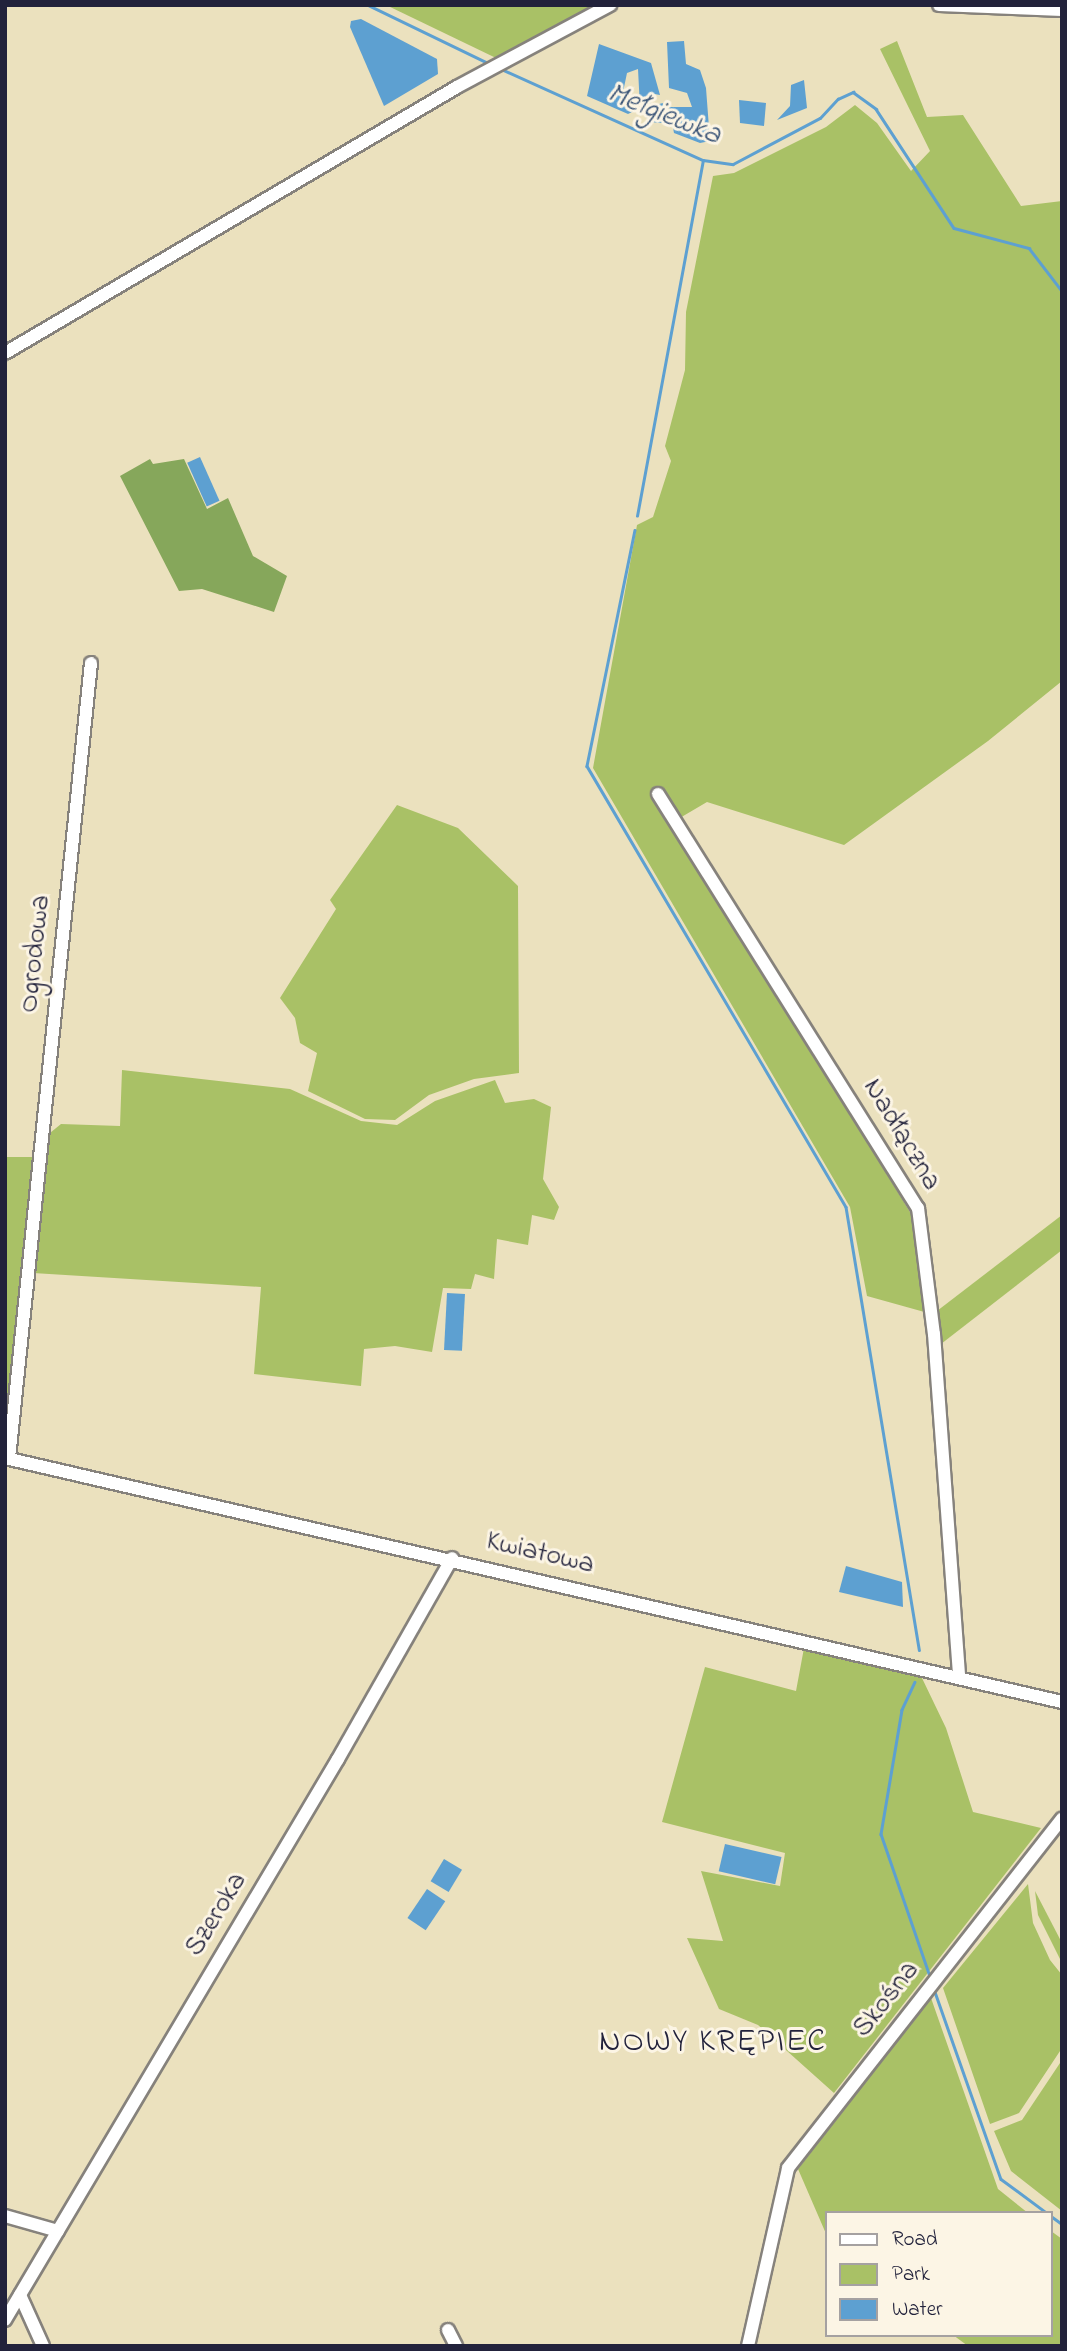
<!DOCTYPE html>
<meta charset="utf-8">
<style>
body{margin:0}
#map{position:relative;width:1067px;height:2351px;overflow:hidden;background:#ebe1be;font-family:"Indie Flower",sans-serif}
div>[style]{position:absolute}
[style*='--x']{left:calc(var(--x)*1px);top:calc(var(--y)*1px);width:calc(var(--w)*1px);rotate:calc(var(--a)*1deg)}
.green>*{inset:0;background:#a9c166}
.forest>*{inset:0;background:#86a75b}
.water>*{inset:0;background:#5da0d1;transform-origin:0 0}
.stream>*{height:2.5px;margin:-1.25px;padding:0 1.25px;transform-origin:1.25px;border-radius:1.25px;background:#5da0d1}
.roads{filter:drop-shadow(2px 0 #86827c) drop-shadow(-2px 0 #86827c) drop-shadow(0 2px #86827c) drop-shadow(0 -2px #86827c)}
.minor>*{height:12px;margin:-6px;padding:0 6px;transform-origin:6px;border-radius:6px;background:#fff}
span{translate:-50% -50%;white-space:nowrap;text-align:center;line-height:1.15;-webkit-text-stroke:6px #fcf5e5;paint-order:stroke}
.street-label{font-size:28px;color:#22223b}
.water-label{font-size:30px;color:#3a5477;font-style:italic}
.quarter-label{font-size:32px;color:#22223b;letter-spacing:2px}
.frame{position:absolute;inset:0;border:7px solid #22223b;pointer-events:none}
.legend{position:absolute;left:825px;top:2211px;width:228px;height:126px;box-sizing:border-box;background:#fcf5e5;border:2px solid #a5a1a1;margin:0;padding:9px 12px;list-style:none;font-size:21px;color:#22223b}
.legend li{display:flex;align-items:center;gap:14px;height:35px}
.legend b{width:35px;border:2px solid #a5a1a1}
</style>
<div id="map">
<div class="green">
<i style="clip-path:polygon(386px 5px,594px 5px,496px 58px)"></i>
<i style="clip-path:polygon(897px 41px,927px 117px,963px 115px,1021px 206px,1062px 201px,1062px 681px,988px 741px,844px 845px,707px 802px,673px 822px,916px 1222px,928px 1313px,867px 1296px,850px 1207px,593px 768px,637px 525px,653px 517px,671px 461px,665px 446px,685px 370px,686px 312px,713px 176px,734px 173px,826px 127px,855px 105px,877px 123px,911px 171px,930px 151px,880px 49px)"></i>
<i style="clip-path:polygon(397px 805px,458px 828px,518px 886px,519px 1073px,474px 1079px,429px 1095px,395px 1120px,365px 1119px,308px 1091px,317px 1053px,300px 1043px,295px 1018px,280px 998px,336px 909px,330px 900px)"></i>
<i style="clip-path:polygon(122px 1070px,290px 1089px,361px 1121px,397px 1125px,435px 1101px,495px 1080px,505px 1103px,534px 1099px,551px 1107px,543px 1179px,559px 1207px,554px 1220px,532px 1215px,528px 1245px,497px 1239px,494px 1279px,475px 1274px,471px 1289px,443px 1288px,432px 1352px,395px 1346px,364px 1349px,361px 1386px,254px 1374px,261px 1287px,33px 1273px,45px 1137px,61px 1124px,120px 1126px)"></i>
<i style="clip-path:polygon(5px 1157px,33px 1157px,5px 1447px)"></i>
<i style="clip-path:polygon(1062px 1215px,1062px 1250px,941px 1344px,937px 1311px)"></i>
<i style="clip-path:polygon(804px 1648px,921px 1676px,946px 1728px,973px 1812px,1041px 1828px,834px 2093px,758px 2025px,719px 2009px,687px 1938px,723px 1941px,701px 1871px,780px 1886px,785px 1853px,662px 1822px,705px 1667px,796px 1691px)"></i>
<i style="clip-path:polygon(1028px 1884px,1033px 1923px,1050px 1960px,1062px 1975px,1062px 2048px,1019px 2113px,990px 2124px,943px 1988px)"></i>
<i style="clip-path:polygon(1035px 1891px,1062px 1943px,1062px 1963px,1038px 1915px)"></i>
<i style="clip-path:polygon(931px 1998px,998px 2189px,1028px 2213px,827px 2213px,827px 2236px,798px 2169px)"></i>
<i style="clip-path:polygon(1062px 2060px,1062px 2211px,1011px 2171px,994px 2131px,1022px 2120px)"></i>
<i style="clip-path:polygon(1051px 2231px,1062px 2239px,1062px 2346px,968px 2346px,953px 2335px,1051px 2335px)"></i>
</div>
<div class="forest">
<i style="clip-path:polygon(150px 459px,153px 464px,184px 459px,207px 509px,228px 498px,253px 556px,287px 576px,274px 612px,202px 589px,179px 591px,120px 476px)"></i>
</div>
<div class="water">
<i style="clip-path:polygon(361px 19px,437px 59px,438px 74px,384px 106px,350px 27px,351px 21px)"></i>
<i style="clip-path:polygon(684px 41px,686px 64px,700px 70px,706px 88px,710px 141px,700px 143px,674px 133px,669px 107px,692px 107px,687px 93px,669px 88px,667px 42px)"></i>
<i style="clip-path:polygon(599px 44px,651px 63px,660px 95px,649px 93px,651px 106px,663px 103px,662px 123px,650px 122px,640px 108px,638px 69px,627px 73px,622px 97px,634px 111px,628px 114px,587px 96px)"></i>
<i style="clip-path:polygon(804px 80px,807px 108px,777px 120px,790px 106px,791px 85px)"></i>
<i style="clip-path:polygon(739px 100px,766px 103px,764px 126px,740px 123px)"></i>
<i style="left:200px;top:457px;width:48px;height:14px;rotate:66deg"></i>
<i style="left:447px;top:1293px;width:18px;height:57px;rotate:3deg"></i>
<i style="clip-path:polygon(846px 1566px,902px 1582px,903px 1607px,839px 1592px)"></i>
<i style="left:725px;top:1844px;width:58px;height:28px;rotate:13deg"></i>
<i style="left:444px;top:1859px;width:21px;height:26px;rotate:31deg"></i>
<i style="left:427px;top:1889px;width:22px;height:35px;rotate:34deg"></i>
</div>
<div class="stream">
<i style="--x:368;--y:5;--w:136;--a:25.8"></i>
<i style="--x:499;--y:68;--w:224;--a:24.3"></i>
<i style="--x:703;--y:160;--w:30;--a:8"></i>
<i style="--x:733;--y:164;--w:98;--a:-27.9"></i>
<i style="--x:820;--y:118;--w:26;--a:-47"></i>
<i style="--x:838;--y:99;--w:17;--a:-25"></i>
<i style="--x:853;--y:92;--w:29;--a:36"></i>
<i style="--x:876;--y:109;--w:142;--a:56.8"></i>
<i style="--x:954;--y:228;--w:78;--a:14.9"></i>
<i style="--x:1029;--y:248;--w:54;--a:52.5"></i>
<i style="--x:637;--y:516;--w:361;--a:-79.5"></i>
<i style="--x:635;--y:530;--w:241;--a:101.5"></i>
<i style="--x:587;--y:766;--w:511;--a:59.57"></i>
<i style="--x:846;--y:1207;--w:449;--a:80.6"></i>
<i style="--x:915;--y:1682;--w:31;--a:115"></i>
<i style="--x:902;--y:1710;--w:126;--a:99.6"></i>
<i style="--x:881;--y:1834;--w:150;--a:71"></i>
<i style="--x:935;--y:1992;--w:198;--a:70.6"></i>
<i style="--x:1001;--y:2179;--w:57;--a:36.5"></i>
<i style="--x:1051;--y:2216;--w:14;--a:36"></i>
</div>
<div class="roads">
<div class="minor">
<i style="--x:939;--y:5;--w:123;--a:2.3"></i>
<i style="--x:5;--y:353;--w:524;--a:-30.48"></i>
<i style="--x:457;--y:87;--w:174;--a:-28.2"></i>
<i style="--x:658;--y:794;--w:489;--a:57.9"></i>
<i style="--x:918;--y:1208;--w:127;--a:82.8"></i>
<i style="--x:934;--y:1334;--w:345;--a:85.8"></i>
<i style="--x:5;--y:1458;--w:1085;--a:13"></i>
<i style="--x:9;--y:1458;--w:799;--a:-84.11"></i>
<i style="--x:5;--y:2216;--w:55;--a:15.8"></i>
<i style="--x:20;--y:2295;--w:56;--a:65.7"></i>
<i style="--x:5;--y:2320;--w:652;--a:-59.31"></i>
<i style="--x:338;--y:1759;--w:231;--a:-60.4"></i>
<i style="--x:448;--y:2330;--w:18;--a:63"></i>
<i style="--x:748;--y:2346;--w:182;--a:-77.3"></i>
<i style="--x:788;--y:2168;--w:444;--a:-51.9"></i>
</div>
</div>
<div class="street-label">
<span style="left:36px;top:954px;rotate:-84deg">Ogrodowa</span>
<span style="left:901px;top:1135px;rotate:59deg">Nadłączna</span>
<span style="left:540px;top:1554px;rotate:13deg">Kwiatowa</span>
<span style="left:217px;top:1915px;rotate:-59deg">Szeroka</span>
<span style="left:887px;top:2000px;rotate:-52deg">Skośna</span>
</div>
<div class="water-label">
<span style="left:664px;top:115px;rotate:22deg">Mełgiewka</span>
</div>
<div class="quarter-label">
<span style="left:713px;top:2043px">NOWY KRĘPIEC</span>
</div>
<div class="frame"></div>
<ul class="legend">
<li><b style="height:9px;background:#fff"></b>Road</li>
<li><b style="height:19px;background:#a9c166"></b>Park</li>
<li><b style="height:19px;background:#5da0d1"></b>Water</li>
</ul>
</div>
